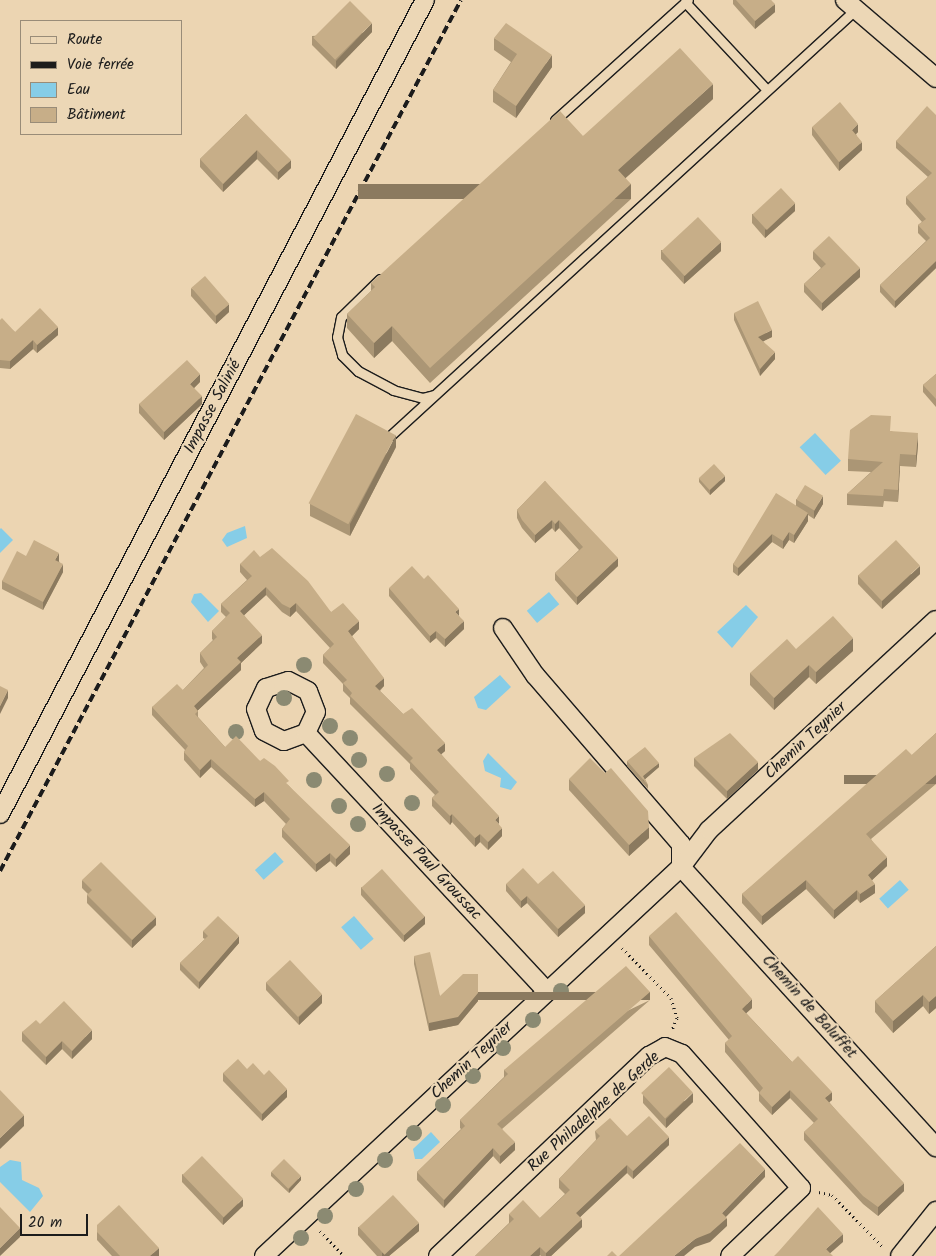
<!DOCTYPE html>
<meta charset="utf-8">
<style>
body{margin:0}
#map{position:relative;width:936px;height:1256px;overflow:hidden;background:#ecd5b2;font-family:Kalam,sans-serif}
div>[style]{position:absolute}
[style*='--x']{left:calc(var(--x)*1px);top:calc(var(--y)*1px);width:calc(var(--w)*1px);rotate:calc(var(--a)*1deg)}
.water>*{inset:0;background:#86cde7;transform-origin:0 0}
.path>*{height:3px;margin-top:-1.5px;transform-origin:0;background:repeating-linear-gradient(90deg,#1c1c1c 0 1px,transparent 0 5px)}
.roads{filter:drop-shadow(1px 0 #1c1c1c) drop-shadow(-1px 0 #1c1c1c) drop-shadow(0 1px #1c1c1c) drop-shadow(0 -1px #1c1c1c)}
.service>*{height:9px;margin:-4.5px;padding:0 4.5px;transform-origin:4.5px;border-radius:4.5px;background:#ecd7b6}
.minor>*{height:18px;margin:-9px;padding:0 9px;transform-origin:9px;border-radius:9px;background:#ecd7b6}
.rail>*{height:4px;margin-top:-2px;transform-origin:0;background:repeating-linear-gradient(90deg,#1c1c1c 0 8px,transparent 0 12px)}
.trees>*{width:16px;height:16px;margin:-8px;border-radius:50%;background:#8b8a72}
.wall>*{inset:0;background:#ab9675}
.shaded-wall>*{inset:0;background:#8b7a5f;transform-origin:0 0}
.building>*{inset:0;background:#c7ae88;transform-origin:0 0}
span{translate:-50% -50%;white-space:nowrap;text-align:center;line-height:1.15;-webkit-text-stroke:4.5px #ecd7b6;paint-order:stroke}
.street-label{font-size:16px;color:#1c1c1c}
.legend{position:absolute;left:20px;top:20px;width:162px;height:115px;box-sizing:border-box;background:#ecd7b6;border:1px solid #998c78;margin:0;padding:6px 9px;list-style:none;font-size:15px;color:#1c1c1c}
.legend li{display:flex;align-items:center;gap:10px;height:25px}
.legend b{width:25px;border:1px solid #998c78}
.scale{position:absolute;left:20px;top:1214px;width:68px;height:22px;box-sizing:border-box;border:2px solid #1c1c1c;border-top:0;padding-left:6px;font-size:15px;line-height:18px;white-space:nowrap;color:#1c1c1c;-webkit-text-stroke:4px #ecd7b6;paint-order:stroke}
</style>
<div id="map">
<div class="water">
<i style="left:815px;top:433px;width:38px;height:21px;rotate:47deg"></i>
<i style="clip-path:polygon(245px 526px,247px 538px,227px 547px,222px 540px,227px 533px)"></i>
<i style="clip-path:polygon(1px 528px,13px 540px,0 553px,0 529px)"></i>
<i style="left:549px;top:592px;width:16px;height:29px;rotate:50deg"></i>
<i style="clip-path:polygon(201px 593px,219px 611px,208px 622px,191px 602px,194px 594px)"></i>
<i style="clip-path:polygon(746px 605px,758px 617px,732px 648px,717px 632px)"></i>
<i style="clip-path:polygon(500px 675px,511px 687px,486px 710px,478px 708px,474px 697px)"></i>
<i style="clip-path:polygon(488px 753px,517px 782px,511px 790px,500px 787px,501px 778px,485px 771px,483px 761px)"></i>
<i style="left:275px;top:852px;width:13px;height:27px;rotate:48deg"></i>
<i style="left:900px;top:880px;width:13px;height:28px;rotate:48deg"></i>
<i style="left:354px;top:916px;width:30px;height:17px;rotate:49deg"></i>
<i style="clip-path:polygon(431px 1132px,440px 1142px,422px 1159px,415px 1159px,413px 1149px)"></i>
<i style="clip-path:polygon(10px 1160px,21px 1162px,22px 1180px,39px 1188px,43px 1196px,30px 1212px,0 1182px,0 1167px)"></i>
</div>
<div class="path">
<i style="--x:622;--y:948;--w:70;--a:45.6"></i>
<i style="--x:671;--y:998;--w:21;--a:73"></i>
<i style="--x:677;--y:1018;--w:13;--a:113"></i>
<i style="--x:819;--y:1192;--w:13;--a:13"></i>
<i style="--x:832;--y:1195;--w:73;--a:45.6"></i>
<i style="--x:320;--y:1231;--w:35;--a:46"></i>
</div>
<div class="roads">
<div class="service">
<i style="--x:685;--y:2;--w:120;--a:47"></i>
<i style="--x:555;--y:120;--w:179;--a:-42.1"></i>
<i style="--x:380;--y:279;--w:54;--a:135.7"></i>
<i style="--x:341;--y:317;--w:20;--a:101"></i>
<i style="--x:337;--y:337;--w:19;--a:74"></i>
<i style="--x:342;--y:355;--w:23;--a:45"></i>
<i style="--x:358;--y:371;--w:40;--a:28"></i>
<i style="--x:393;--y:390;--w:30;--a:15"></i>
<i style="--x:422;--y:398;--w:12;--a:-14"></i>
<i style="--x:391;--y:435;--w:631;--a:-42.49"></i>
</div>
<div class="minor">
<i style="--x:845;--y:0;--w:120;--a:40.6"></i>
<i style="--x:503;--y:628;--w:57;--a:55.8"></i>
<i style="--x:535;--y:675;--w:223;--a:49.2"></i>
<i style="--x:681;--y:844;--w:23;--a:90"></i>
<i style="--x:306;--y:733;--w:23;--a:-65"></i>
<i style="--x:316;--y:712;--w:22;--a:-111"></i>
<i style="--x:308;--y:691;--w:22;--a:-153"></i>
<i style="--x:288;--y:681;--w:23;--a:162"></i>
<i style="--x:266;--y:688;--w:23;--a:115"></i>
<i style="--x:256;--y:709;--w:23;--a:70"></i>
<i style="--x:264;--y:731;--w:22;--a:27"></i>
<i style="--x:284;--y:741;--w:23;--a:-20"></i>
<i style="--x:306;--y:733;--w:352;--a:47"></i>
<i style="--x:0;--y:814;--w:918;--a:-62.43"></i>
<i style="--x:681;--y:867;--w:379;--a:47.7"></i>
<i style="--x:264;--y:1256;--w:570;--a:-43.01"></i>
<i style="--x:681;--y:867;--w:46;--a:-52.9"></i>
<i style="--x:709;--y:830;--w:309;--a:-42.8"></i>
<i style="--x:438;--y:1256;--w:291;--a:-43.5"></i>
<i style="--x:649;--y:1056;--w:18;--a:-29"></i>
<i style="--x:665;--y:1047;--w:18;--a:22"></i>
<i style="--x:682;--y:1054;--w:179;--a:48.4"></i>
<i style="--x:801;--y:1188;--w:98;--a:136.2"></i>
<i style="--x:900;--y:1256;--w:58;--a:-51.3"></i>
</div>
</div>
<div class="rail">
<i style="--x:0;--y:871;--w:985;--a:-62.11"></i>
</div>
<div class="trees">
<i style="left:304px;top:665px"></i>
<i style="left:284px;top:698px"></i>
<i style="left:330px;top:726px"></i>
<i style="left:236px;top:732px"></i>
<i style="left:350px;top:738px"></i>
<i style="left:359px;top:760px"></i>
<i style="left:387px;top:774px"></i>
<i style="left:314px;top:780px"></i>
<i style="left:412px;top:803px"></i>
<i style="left:339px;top:806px"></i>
<i style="left:358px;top:824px"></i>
<i style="left:561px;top:991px"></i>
<i style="left:533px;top:1020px"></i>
<i style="left:503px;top:1048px"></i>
<i style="left:473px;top:1076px"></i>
<i style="left:443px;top:1105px"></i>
<i style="left:414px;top:1133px"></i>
<i style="left:385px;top:1160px"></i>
<i style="left:356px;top:1189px"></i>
<i style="left:325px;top:1216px"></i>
<i style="left:301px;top:1238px"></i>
</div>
<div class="wall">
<i style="clip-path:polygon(733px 0,771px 0,775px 12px,755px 29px,733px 4px)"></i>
<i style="clip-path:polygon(372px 32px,336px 69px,312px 45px,312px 36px)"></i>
<i style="clip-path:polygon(494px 38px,552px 67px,516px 118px,493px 102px,493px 90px,511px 62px,494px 50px)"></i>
<i style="clip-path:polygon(713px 99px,625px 178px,631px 199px,430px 383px,392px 341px,374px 358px,347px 328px,347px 314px,371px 291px,371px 283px,583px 136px)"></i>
<i style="clip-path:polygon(246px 114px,291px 168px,278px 180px,257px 159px,223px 192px,200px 167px,200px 159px)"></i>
<i style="clip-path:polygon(936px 115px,936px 268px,895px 308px,880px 292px,880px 285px,926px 241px,918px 233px,918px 225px,922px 222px,906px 204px,906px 197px,928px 177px,896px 148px,896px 141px)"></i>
<i style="clip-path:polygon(812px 127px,858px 132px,856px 134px,862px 150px,839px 171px,812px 135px)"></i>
<i style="clip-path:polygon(795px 211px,765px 238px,752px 223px,752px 214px)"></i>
<i style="clip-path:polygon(661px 250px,721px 251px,684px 284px,661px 259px)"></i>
<i style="clip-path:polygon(813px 251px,860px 277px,822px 311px,804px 292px,804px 284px,821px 268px,813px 259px)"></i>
<i style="clip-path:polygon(191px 288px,229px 312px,216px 324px,191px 296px)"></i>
<i style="clip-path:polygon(734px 313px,772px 337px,763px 341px,775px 359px,760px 376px,734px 320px)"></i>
<i style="clip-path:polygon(0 320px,15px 332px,58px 335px,37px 353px,33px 349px,10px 369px,0 368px)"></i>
<i style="clip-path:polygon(936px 374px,936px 407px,923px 392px,923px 385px)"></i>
<i style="clip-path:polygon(200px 382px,194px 388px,202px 404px,164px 440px,139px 413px,139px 404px)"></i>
<i style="clip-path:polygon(891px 431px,918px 445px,916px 467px,900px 466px,898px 502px,884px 501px,883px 507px,847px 505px,847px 494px,871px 472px,848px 471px,848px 459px)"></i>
<i style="clip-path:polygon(396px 447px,350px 536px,310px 516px,310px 504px)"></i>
<i style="clip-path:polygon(699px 478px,725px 481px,710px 495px,699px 482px)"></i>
<i style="clip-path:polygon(545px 481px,618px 566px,577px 605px,555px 580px,555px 573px,579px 550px,559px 528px,555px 532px,552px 528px,535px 543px,522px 528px,517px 518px,517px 510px)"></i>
<i style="clip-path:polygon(796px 499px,823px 504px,814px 519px,808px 515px,808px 521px,794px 543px,789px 540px,783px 549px,772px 542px,738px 576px,733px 572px,733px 564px,796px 506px)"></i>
<i style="clip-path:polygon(26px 556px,59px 561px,63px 572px,43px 610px,2px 589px,2px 581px)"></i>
<i style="clip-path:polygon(260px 557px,331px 612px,359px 629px,352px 636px,384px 686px,380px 691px,403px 714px,445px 751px,441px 754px,499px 825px,502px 836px,488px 850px,480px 842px,475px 847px,452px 822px,450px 825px,432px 806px,432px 798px,435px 795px,410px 769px,410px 764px,350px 704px,350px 698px,343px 691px,343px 684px,323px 663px,323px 655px,330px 648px,296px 611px,290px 617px,282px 612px,266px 595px,244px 615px,262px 643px,241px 663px,241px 670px,198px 710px,198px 717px,225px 747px,260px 761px,289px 786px,350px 854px,336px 867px,330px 861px,316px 872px,282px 837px,282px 829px,286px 824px,264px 801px,255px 807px,211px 767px,200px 778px,184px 760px,184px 752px,185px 750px,152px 715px,152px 707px,183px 690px,204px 668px,200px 662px,200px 653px,213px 640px,212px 639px,212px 631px,226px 617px,221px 612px,221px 604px,247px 580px,240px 572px,240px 564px)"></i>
<i style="clip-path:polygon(920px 574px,882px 609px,858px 584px,858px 575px)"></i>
<i style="clip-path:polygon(389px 588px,459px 616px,464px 629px,445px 647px,436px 638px,430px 643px,389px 596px)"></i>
<i style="clip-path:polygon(853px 651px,816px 684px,809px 677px,774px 710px,750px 685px,750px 673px)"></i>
<i style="clip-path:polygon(936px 733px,936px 784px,871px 839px,887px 866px,872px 880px,875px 893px,860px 903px,857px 899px,834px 919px,806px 889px,762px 925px,742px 903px,742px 894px,912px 755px)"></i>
<i style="clip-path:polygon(694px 758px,758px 770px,727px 799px,694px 766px)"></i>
<i style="clip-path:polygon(627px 761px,659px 767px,645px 779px,648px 785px,648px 789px,627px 766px)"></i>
<i style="clip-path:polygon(569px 779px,649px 838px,629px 856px,569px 790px)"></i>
<i style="clip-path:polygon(82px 880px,156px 925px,132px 948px,87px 903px,87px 895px,88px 894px,82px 888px)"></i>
<i style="clip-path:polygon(506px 884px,538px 884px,585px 913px,558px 937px,527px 903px,521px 908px,506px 891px)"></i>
<i style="clip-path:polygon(361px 887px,425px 924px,404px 942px,361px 895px)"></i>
<i style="clip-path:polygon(203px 931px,239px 943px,199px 989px,180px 970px,180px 963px,205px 939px,203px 938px)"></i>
<i style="clip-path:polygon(649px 936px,752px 1008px,746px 1013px,792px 1062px,832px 1100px,829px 1102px,904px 1191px,878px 1216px,863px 1204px,804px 1140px,804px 1132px,814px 1123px,790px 1098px,772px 1115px,759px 1101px,759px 1092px,725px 1052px,725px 1043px,729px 1040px,649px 945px)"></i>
<i style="clip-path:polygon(936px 946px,936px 1008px,929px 1014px,923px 1006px,893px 1033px,875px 1012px,875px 1001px)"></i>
<i style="clip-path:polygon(414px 956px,440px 996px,478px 1001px,458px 1025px,429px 1031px,414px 964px)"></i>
<i style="clip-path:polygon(266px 982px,322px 1003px,299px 1025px,266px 990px)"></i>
<i style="clip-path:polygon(650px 1000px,502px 1129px,515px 1150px,500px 1164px,493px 1156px,444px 1208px,417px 1180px,417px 1172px,461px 1129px,460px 1128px,460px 1120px,504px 1077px,504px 1070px)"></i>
<i style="clip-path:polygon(40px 1024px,92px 1039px,72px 1059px,62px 1049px,46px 1065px,22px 1041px,22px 1032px)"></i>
<i style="clip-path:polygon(247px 1069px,287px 1097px,262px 1121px,223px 1081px,223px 1073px)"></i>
<i style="clip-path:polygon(643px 1095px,693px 1102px,666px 1128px,643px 1103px)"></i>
<i style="clip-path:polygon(595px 1131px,627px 1136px,669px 1145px,633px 1179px,627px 1173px,580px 1217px,582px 1227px,551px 1256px,541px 1256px,540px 1255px,539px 1256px,475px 1256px,509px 1223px,509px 1214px,540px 1218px,565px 1194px,559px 1188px,559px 1179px,596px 1140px)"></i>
<i style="clip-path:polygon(271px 1172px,301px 1180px,289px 1193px,271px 1176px)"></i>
<i style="clip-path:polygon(182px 1174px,243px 1206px,223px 1225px,182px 1182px)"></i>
<i style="clip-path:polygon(97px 1225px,159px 1256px,112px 1256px,97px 1240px)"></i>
<i style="clip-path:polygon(358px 1227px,419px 1231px,389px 1256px,377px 1256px,358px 1235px)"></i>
</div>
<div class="shaded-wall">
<i style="clip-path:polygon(775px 4px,775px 12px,755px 29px,755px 21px)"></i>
<i style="clip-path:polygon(372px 23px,372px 32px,336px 69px,336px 61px)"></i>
<i style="clip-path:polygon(552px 55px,552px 67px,516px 118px,516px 106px)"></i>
<i style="clip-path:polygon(713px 84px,713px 99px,618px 185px,618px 170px)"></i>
<i style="clip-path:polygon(858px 124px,858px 132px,852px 138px,852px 130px)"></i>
<i style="clip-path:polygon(862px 142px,862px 150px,839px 171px,839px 162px)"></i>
<i style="clip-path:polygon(257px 150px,257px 159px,223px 192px,223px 184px)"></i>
<i style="clip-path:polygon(291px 160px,291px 168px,278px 180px,278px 172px)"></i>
<i style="left:631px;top:184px;width:15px;height:273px;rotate:90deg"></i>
<i style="clip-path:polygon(795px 203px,795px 211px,765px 238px,765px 230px)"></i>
<i style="clip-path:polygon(721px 242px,721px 251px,684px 284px,684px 276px)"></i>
<i style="clip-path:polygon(936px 261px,936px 268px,895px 308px,895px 301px)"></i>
<i style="clip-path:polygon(860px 268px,860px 277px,822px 311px,822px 303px)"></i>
<i style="clip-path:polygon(229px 304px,229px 312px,216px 324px,216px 316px)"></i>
<i style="clip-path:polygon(392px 326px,392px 341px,374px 358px,374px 343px)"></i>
<i style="clip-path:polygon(58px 327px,58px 335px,37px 353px,37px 345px)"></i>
<i style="clip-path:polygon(772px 330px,772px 337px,758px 344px,758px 337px)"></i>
<i style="clip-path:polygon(33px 340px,33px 349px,10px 369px,10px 361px)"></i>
<i style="clip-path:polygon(775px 352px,775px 359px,760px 376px,760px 369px)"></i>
<i style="clip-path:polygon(200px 374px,200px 382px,190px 392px,190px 384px)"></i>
<i style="clip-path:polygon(202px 396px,202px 404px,164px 440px,164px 432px)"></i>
<i style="clip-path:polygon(918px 433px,918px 445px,916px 467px,916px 455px)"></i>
<i style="clip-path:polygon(396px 435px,396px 447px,350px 536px,350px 524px)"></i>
<i style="clip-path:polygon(900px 454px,900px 466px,898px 502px,898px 490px)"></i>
<i style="clip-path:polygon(725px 476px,725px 481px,710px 495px,710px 490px)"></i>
<i style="clip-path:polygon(823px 496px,823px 504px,814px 519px,814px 511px)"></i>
<i style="clip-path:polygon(808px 513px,808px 521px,794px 543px,794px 535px)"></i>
<i style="clip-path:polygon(552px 520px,552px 528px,535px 543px,535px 535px)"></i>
<i style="clip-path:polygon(559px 520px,559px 528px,555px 532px,555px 524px)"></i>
<i style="clip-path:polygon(789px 532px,789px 540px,783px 549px,783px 541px)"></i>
<i style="clip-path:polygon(772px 534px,772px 542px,738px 576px,738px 568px)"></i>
<i style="clip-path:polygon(59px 553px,59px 561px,55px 568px,55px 560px)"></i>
<i style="clip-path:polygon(618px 558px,618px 566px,577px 605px,577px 597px)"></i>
<i style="clip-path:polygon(63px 564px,63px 572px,43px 610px,43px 602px)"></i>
<i style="clip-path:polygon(920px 566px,920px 574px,882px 609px,882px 601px)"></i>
<i style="clip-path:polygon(266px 587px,266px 595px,240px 619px,240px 611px)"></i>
<i style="clip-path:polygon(296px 603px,296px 611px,290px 617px,290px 608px)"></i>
<i style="clip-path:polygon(459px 609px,459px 616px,455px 612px)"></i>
<i style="clip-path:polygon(359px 621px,359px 629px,348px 640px,348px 631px)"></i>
<i style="clip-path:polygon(464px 621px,464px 629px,445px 647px,445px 639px)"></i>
<i style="clip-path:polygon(436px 631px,436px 638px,430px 643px,430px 636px)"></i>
<i style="clip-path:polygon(262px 635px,262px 643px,241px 663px,241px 670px,194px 714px,194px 706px,237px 658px)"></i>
<i style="clip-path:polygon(853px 638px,853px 651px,816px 684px,816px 672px)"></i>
<i style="clip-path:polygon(809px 665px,809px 677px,774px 710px,774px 698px)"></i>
<i style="clip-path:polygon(384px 678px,384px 686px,375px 694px,375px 686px)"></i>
<i style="clip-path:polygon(8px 690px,8px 698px,0 714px,0 706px)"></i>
<i style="clip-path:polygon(445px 743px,445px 751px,437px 758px,437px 750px)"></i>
<i style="clip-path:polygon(211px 759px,211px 767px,200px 778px,200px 770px)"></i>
<i style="clip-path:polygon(758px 762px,758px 770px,727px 799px,727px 791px)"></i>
<i style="clip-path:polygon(659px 763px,659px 767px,643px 781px,643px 776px)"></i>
<i style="left:936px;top:775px;width:9px;height:92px;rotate:90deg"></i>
<i style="clip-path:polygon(264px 792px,264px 801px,255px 807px,255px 799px)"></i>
<i style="clip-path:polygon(452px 814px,452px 822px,450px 825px,450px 816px)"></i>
<i style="clip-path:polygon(499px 816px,499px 824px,495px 820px)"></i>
<i style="clip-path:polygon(649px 827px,649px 838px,629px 856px,629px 845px)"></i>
<i style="clip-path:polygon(502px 828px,502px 836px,488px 850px,488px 842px)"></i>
<i style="clip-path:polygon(480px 834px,480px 842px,475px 847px,475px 838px)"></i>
<i style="clip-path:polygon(350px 845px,350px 854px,336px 867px,336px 859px)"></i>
<i style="clip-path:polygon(330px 853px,330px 861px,316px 872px,316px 864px)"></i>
<i style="clip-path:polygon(887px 857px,887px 866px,868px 884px,868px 875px)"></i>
<i style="clip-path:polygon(806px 880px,806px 889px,762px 925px,762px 916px)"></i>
<i style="clip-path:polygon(875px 884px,875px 893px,860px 903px,860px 894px)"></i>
<i style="clip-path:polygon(857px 890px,857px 899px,834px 919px,834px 910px)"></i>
<i style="clip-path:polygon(527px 896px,527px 903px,521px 908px,521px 901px)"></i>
<i style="clip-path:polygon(585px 905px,585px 913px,558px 937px,558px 929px)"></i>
<i style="clip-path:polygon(425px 916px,425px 924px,404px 942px,404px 935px)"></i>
<i style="clip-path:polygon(156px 917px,156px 925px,132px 948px,132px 940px)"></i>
<i style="clip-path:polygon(239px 936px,239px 943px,199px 989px,199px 982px)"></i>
<i style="clip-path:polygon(478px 974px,478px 1001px,458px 1025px,429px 1031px,429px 1023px)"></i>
<i style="left:650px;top:992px;width:8px;height:202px;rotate:90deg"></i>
<i style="clip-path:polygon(322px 994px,322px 1003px,299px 1025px,299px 1017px)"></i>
<i style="clip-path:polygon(923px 995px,923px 1006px,893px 1033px,893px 1021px)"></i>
<i style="clip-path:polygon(936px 996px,936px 1008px,929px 1014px,929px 1002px)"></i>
<i style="clip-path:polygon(752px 999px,752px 1008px,742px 1017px,742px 1009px)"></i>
<i style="clip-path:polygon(92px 1030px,92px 1039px,72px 1059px,72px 1051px)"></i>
<i style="clip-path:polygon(62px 1041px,62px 1049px,46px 1065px,46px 1057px)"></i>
<i style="clip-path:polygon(287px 1089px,287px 1097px,262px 1121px,262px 1114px)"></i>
<i style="clip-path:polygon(790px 1090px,790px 1098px,772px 1115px,772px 1107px)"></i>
<i style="clip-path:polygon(832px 1092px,832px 1100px,825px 1106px,825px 1098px)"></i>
<i style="clip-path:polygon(693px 1093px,693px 1102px,666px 1128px,666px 1119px)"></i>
<i style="clip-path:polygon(24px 1115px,24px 1126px,0 1149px,0 1138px)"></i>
<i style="clip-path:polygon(669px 1137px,669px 1145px,633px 1179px,633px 1171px)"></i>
<i style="clip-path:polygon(515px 1142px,515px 1150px,500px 1164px,500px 1156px)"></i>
<i style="clip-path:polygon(493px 1148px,493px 1156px,444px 1208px,444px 1200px)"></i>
<i style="clip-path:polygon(627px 1165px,627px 1173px,576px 1221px,576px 1213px)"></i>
<i style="clip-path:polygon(765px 1169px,765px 1177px,722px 1221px,722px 1213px)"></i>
<i style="clip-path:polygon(301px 1176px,301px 1180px,289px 1193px,289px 1189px)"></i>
<i style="clip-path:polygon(904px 1183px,904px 1191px,878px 1216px,878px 1207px)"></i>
<i style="clip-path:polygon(243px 1199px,243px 1206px,223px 1225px,223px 1218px)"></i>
<i style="clip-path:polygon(727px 1218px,727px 1226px,710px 1242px,695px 1247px,684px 1256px,674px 1256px,695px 1239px)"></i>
<i style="clip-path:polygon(582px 1219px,582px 1227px,551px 1256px,546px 1256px,546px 1253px)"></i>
<i style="clip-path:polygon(419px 1223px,419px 1231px,389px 1256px,382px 1256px,382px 1253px)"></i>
<i style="clip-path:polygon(20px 1228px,20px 1237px,0 1256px,0 1248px)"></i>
<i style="clip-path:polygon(843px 1234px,843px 1242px,827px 1256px,826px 1249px)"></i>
<i style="clip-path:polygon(540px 1247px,540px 1255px,539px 1256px,530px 1256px)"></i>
<i style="clip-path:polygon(159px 1248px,159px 1256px,150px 1256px)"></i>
</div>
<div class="building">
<i style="clip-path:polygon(736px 0,771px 0,775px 4px,755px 21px)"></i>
<i style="left:350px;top:1px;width:31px;height:52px;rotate:45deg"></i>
<i style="clip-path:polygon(506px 23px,552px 55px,516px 106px,493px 90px,517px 54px,494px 38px)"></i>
<i style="clip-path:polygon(680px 48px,713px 84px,618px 170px,631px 184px,430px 368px,392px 326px,374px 343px,347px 314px,375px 287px,371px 283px,560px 111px,583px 136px)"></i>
<i style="clip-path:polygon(840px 102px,858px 124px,852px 130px,862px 142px,839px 162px,812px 127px)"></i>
<i style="clip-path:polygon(927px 106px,936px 115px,936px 261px,895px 301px,880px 285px,930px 238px,918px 225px,926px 219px,906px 197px,932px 173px,896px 141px)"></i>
<i style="clip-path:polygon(246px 114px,291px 160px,278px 172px,257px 150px,223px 184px,200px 159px)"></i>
<i style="left:781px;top:188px;width:21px;height:39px;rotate:47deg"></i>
<i style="left:698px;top:217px;width:34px;height:50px;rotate:47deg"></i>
<i style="clip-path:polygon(829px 236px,860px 268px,822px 303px,804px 284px,826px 264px,813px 251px)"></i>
<i style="left:205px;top:276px;width:37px;height:18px;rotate:49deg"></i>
<i style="clip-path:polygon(758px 301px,772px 330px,758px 337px,775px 352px,760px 369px,734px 313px)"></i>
<i style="clip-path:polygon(40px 308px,58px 327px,37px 345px,33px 340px,10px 361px,0 360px,0 320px,2px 318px,15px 332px)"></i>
<i style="clip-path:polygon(187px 360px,200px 374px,190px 384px,202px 396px,164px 432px,139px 404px)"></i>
<i style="clip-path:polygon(936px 374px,936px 399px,923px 385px)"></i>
<i style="left:356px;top:414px;width:45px;height:101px;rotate:28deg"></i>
<i style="clip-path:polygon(871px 415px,891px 416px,890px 431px,918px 433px,916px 455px,900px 454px,898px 490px,884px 489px,883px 496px,847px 494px,883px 462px,848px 459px,850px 430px)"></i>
<i style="left:714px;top:464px;width:16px;height:21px;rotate:47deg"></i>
<i style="clip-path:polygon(545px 481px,618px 558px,577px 597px,555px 573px,583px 547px,559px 520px,555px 524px,552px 520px,535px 535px,522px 520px,517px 510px)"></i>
<i style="left:805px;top:485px;width:21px;height:17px;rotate:31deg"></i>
<i style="clip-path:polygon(776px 493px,808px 513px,794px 535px,789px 532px,783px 541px,772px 534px,738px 568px,733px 564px)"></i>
<i style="clip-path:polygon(34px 540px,59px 553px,55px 560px,63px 564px,43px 602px,2px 581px,17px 551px,26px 556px)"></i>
<i style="left:896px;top:540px;width:35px;height:52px;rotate:47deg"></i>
<i style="clip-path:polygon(272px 548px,308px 581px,331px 612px,343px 603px,359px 621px,348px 631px,384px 678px,375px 686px,403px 714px,412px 708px,445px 743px,437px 750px,499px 816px,495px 820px,502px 828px,488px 842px,480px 834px,475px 838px,452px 814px,450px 816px,432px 798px,439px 792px,410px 761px,413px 758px,350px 696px,352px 693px,343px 683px,347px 680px,323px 655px,334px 644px,296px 603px,290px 608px,282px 604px,266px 587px,240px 611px,262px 635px,237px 658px,241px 662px,194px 706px,198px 711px,195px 714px,225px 747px,236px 736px,260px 761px,264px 758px,275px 766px,289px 781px,286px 783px,350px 845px,336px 859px,330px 853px,316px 864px,282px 829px,290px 819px,264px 792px,255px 799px,211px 759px,200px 770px,184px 752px,188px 746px,152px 707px,177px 684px,183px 690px,208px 665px,200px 653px,217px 637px,212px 631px,230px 613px,221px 604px,252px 576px,240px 564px,254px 550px,260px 557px)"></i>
<i style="clip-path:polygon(412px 566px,424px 579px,428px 575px,459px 609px,455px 612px,464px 621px,445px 639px,436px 631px,430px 636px,389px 588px)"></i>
<i style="clip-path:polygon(833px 616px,853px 638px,816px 672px,809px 665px,774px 698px,750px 673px,787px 639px,796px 649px)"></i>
<i style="clip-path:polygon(0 686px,8px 690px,0 706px)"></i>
<i style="clip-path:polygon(730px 733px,758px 762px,727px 791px,694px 758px)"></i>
<i style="clip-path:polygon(936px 733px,936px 775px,866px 834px,887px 857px,868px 875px,875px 884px,860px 894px,857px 890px,834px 910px,806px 880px,762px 916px,742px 894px,906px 749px,912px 755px)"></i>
<i style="clip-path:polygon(645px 747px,659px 763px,643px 776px,648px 785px,627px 761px)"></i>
<i style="clip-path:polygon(590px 758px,605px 773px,611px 768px,648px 811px,649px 827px,629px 845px,569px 779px)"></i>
<i style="clip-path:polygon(101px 862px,156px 917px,132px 940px,87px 895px,92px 890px,82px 880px)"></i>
<i style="clip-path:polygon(523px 868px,538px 884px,553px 871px,585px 905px,558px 929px,527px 896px,521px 901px,506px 884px)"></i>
<i style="left:382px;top:869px;width:64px;height:28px;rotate:48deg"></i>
<i style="clip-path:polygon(676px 912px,752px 999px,742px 1009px,792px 1062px,798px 1056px,832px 1092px,825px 1098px,904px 1183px,878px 1207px,863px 1196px,804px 1132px,818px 1119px,790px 1090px,772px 1107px,759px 1093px,763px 1088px,725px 1043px,732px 1036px,649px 936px)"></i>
<i style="clip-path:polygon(218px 916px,239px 936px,199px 982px,180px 963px,208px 936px,203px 931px)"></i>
<i style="clip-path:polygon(936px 946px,936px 996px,929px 1002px,923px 995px,893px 1021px,875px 1001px)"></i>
<i style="clip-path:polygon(430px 952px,440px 996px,463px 974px,478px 974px,478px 993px,458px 1017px,429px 1023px,414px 956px)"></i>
<i style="left:290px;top:960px;width:47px;height:33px;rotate:47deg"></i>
<i style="clip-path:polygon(626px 966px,650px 992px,497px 1124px,515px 1142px,500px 1156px,493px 1148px,444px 1200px,417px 1172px,465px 1126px,460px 1120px,508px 1074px,504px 1070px)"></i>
<i style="clip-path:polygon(64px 1001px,92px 1030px,72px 1051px,62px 1041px,46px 1057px,22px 1032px,36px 1020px,40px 1024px)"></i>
<i style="clip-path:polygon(238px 1059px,247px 1069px,253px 1063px,264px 1075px,269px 1070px,287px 1089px,262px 1114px,223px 1073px)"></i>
<i style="left:669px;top:1067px;width:35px;height:38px;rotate:47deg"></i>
<i style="clip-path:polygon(0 1090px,24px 1115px,0 1138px)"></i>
<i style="clip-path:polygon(649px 1116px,669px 1137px,633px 1171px,627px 1165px,576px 1213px,582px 1219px,546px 1253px,540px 1247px,530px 1256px,475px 1256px,514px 1219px,509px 1214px,523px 1200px,540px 1218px,570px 1190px,559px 1179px,600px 1136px,595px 1131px,610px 1118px,627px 1136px)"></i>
<i style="clip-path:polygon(740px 1143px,765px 1169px,722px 1213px,727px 1218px,710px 1233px,695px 1239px,674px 1256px,619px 1256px)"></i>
<i style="left:202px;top:1156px;width:59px;height:27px;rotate:46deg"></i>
<i style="left:284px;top:1159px;width:24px;height:18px;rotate:45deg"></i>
<i style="left:393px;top:1195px;width:38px;height:47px;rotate:47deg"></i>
<i style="clip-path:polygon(119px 1205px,159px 1248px,150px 1256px,120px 1256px,97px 1232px,97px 1225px)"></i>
<i style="clip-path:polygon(0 1207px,20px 1228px,0 1248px)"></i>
<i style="clip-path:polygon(818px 1207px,843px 1234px,826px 1249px,833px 1256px,774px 1256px,779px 1251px)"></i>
<i style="clip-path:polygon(612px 1251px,617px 1256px,607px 1256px)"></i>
</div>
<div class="street-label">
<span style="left:213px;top:407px;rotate:-62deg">Impasse Salinié</span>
<span style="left:806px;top:741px;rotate:-43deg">Chemin Teynier</span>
<span style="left:426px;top:862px;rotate:47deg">Impasse Paul Groussac</span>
<span style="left:809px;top:1007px;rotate:48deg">Chemin de Baluffet</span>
<span style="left:472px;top:1061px;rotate:-43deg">Chemin Teynier</span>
<span style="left:594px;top:1112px;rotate:-42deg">Rue Philadelphe de Gerde</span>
</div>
<ul class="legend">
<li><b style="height:6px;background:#ecd7b6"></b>Route</li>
<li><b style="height:6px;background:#1c1c1c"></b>Voie ferrée</li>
<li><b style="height:14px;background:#86cde7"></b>Eau</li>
<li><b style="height:14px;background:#c7ae88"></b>Bâtiment</li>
</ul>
<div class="scale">20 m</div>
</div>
